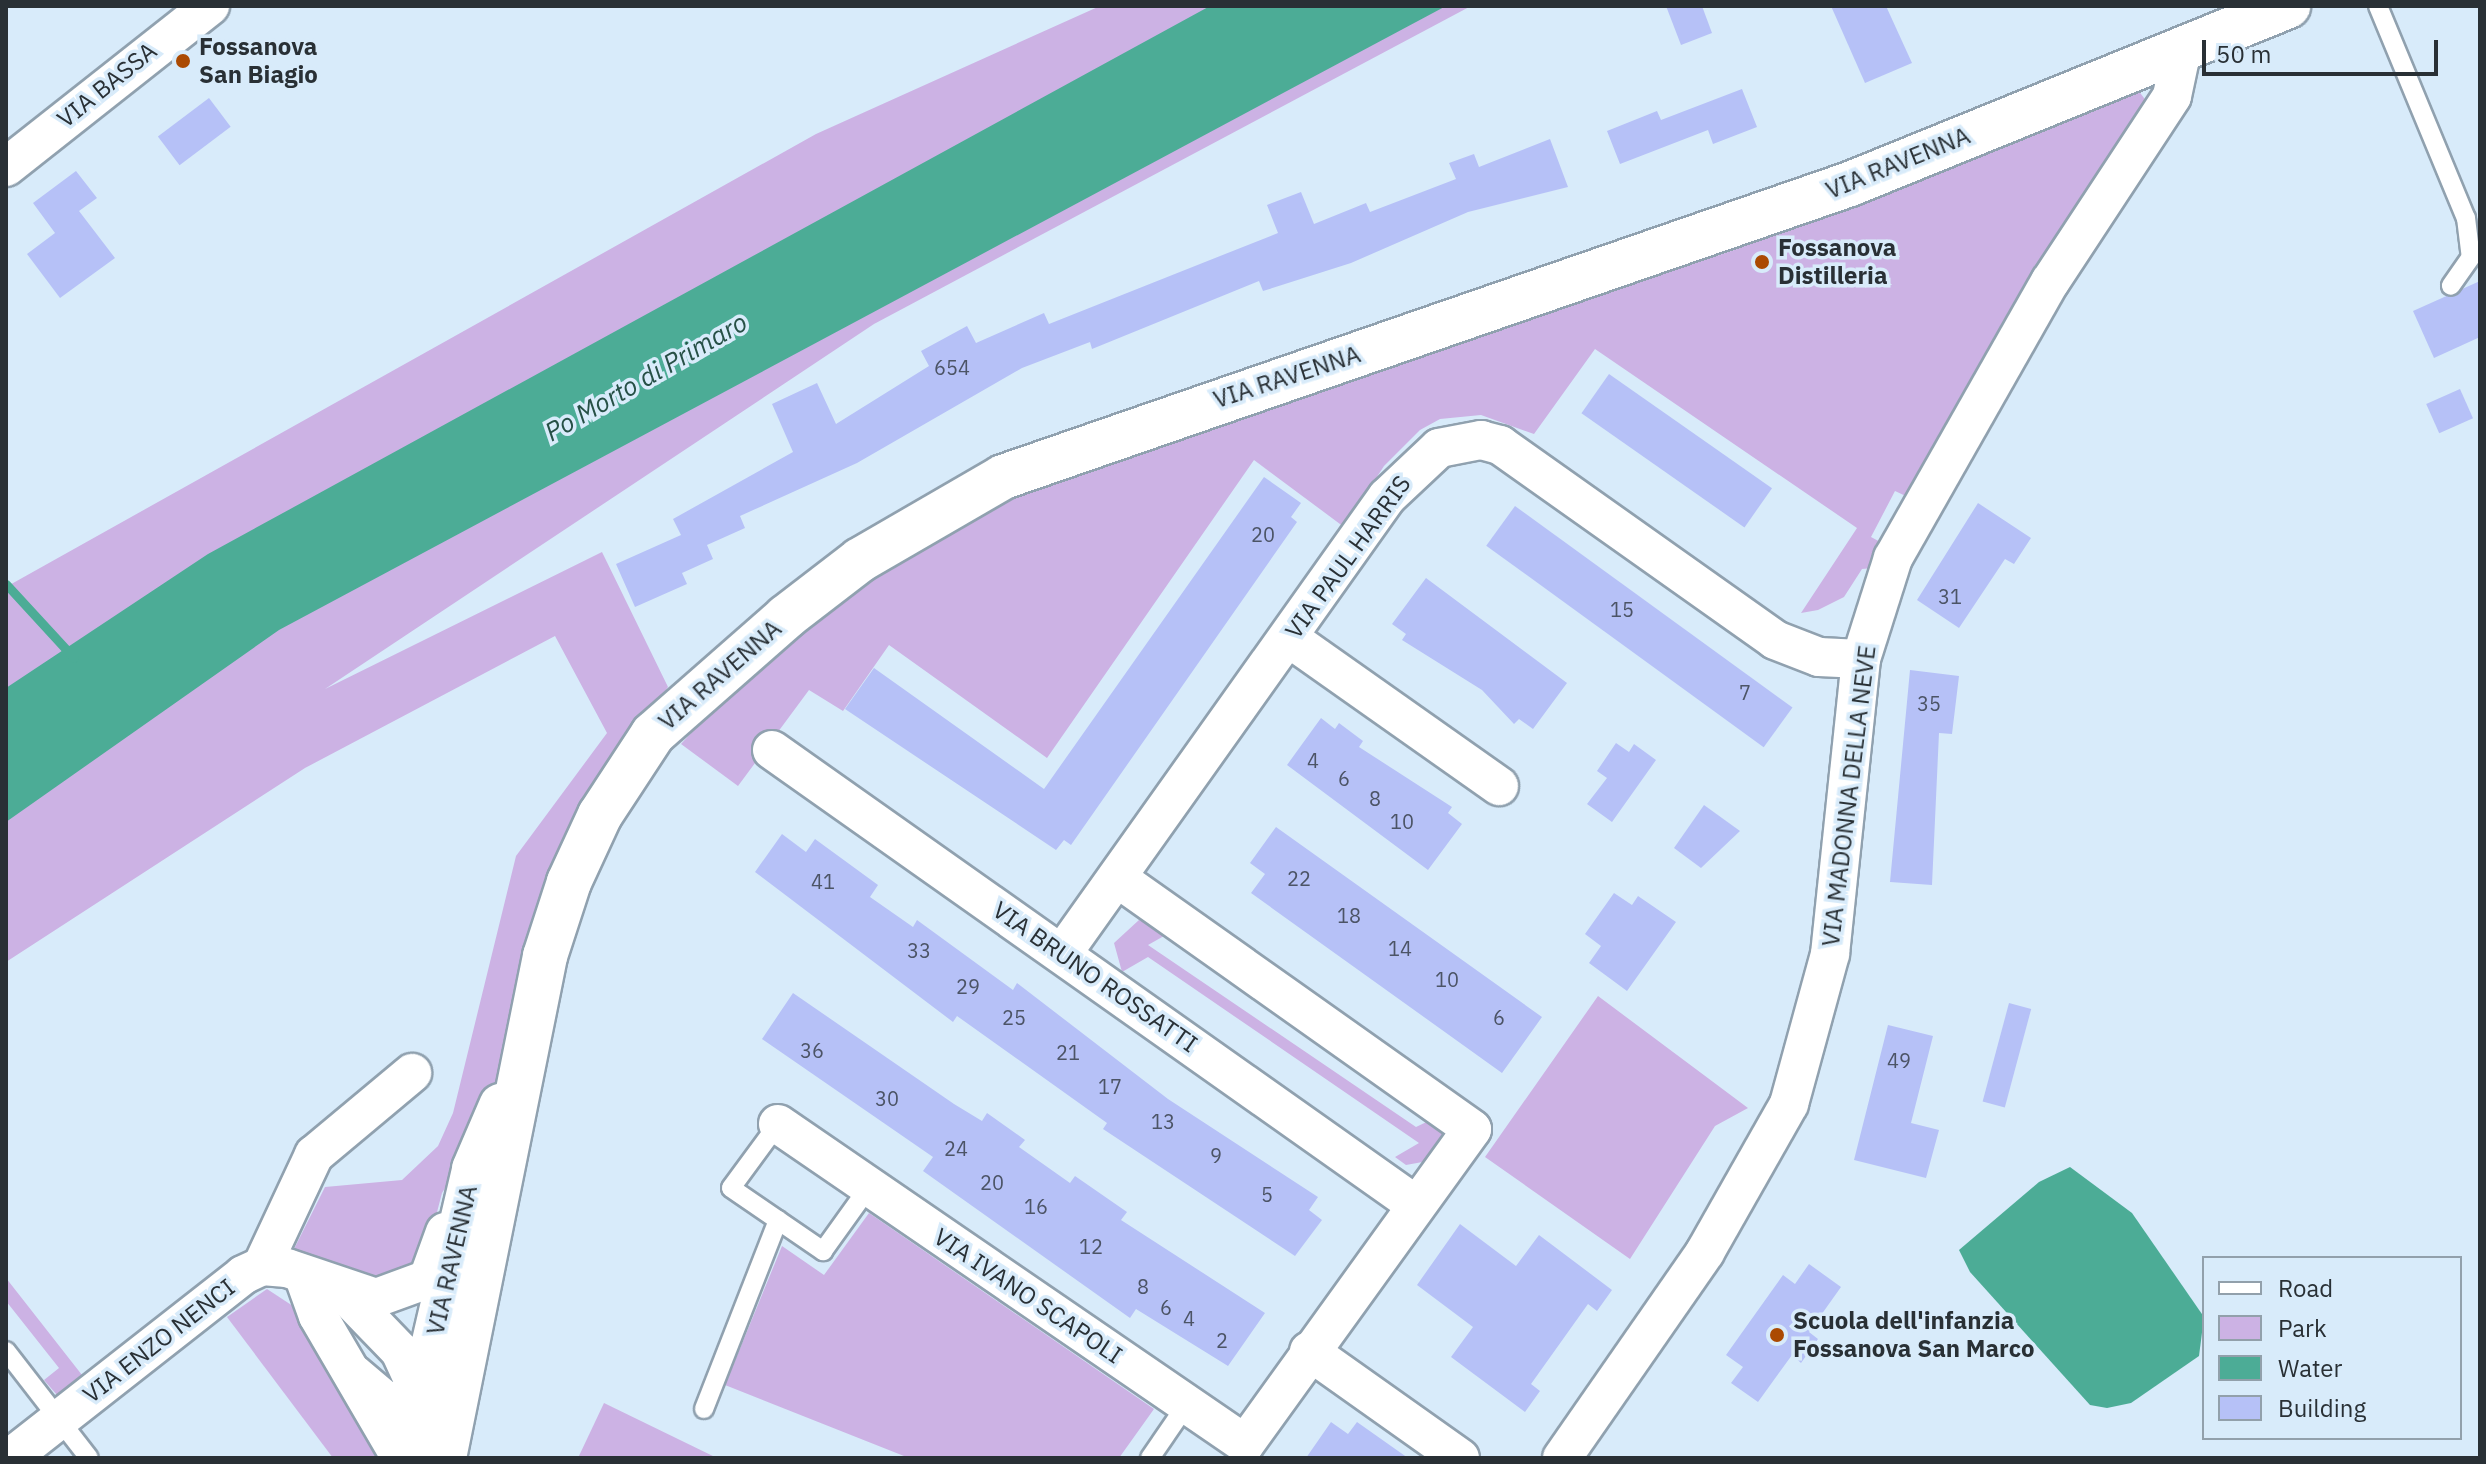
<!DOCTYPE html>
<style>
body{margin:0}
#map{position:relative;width:2486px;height:1464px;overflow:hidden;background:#d8ebfa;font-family:"IBM Plex Sans",sans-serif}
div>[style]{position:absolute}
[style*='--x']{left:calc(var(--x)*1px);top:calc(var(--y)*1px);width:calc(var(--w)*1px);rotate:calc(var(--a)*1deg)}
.green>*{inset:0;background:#ccb2e4}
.water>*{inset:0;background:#4cac96}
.stream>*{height:9px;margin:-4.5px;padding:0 4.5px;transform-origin:4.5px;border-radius:4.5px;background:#4cac96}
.building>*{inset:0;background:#b6c1f7;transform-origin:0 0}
.roads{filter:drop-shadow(2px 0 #90a1af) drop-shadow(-2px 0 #90a1af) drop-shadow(0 2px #90a1af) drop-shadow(0 -2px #90a1af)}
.lane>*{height:18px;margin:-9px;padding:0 9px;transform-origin:9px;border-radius:9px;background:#fff}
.street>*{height:38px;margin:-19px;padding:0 19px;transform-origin:19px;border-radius:19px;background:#fff}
.secondary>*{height:44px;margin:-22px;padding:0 22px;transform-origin:22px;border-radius:22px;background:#fff}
.dots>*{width:22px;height:22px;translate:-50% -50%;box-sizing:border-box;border:4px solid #d8ebfa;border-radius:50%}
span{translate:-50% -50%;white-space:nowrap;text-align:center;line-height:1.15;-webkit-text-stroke:7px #d8ebfa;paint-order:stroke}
.number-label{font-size:20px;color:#4c5466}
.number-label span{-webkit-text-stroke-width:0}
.poi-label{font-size:24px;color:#293035;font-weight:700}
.left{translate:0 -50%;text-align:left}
.street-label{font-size:24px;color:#293035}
.water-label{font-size:26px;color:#265046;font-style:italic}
.frame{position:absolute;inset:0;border:8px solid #293035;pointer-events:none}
.legend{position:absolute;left:2202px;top:1256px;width:260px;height:184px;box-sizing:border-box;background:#d8ebfa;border:2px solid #92a0ab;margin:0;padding:10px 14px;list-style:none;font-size:24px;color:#293035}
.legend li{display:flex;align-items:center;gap:16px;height:40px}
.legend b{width:40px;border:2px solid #92a0ab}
.scale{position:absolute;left:2202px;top:40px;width:236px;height:36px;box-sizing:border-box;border:4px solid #293035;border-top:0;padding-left:10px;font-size:24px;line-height:28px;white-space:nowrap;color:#293035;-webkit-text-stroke:6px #d8ebfa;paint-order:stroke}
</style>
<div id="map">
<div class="green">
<i style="clip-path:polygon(1100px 6px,1471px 6px,874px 324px,325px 689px,602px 552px,668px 687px,625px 745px,492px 1113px,442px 1193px,425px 1258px,401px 1281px,355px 1277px,294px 1249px,325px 1187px,402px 1180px,438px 1146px,453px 1113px,516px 856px,607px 733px,555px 636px,305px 768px,6px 962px,6px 587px,816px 134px)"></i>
<i style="clip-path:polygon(2138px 90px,2147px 102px,1910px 498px,1895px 491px,1871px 537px,1884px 544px,1873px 568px,1862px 569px,1844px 597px,1818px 610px,1801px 613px,1857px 528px,1595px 349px,1534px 434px,1481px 415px,1440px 419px,1420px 430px,1384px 466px,1344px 527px,1254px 460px,1047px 758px,889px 645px,843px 711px,809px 690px,738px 786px,681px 744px,725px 696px,858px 585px,1022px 491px,1737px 249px)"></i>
<i style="clip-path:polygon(1139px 920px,1171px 932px,1148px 945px,1416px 1127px,1439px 1116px,1448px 1135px,1439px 1159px,1406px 1165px,1395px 1157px,1419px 1143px,1148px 957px,1122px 972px,1114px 943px)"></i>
<i style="clip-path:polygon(1598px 996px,1748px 1108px,1715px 1126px,1630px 1259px,1485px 1157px)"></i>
<i style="clip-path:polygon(869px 1213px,1154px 1409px,1119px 1458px,909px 1458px,725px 1385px,782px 1246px,824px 1275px)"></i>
<i style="clip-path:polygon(6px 1278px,82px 1375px,57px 1395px,44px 1380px,59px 1368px,6px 1301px)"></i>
<i style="clip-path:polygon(267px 1289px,299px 1310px,386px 1458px,333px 1458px,227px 1317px)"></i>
<i style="clip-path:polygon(604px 1403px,717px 1458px,578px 1458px)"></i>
</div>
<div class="water">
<i style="clip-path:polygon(1210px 6px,1446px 6px,279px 630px,6px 822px,6px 688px,208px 554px)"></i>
<i style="clip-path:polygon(2070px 1167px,2132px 1213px,2204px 1317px,2199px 1356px,2131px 1403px,2107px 1408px,2090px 1405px,1970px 1272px,1959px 1250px,2039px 1182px)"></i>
</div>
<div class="stream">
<i style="--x:6;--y:584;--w:100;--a:47.4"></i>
</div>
<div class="building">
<i style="clip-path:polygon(1666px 6px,1702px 6px,1712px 33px,1681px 45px)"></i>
<i style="clip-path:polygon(1831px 6px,1886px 6px,1912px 63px,1865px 83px)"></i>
<i style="clip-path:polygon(1742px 89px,1757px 127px,1713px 144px,1708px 130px,1620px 164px,1607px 131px,1657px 111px,1661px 120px)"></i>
<i style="left:209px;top:98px;width:36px;height:64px;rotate:53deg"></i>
<i style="clip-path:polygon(1550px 139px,1568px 187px,1468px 212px,1351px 263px,1263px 291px,1259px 281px,1092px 349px,1090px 342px,1022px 368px,857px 463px,740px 516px,745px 528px,707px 545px,713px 559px,682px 573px,687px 584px,635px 607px,616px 564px,681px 535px,673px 519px,793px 452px,772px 404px,817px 383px,836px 424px,929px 366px,921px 351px,967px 326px,976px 343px,1044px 313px,1049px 324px,1278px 233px,1267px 205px,1301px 192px,1314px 224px,1366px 203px,1370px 212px,1456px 179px,1449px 163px,1474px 154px,1479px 167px)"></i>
<i style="clip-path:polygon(76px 171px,97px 198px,79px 211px,115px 258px,60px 298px,27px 254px,55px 233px,33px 203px)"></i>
<i style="clip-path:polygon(2480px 281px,2480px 337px,2434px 358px,2413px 311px)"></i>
<i style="left:1609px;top:374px;width:199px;height:48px;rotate:35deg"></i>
<i style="left:2460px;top:389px;width:32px;height:37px;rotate:66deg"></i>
<i style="clip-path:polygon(1264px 477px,1301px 503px,1291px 517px,1297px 522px,1071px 845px,1064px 840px,1056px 850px,845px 709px,874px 668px,1044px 789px)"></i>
<i style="clip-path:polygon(1978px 503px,2031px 538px,2014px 564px,2005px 559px,1959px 628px,1917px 600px)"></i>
<i style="left:1515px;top:506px;width:343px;height:49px;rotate:36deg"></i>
<i style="clip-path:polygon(1426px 578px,1567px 683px,1533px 729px,1519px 719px,1514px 724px,1482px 690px,1402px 640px,1406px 634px,1392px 624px)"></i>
<i style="clip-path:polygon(1910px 670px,1959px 676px,1952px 734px,1939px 733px,1932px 885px,1890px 882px)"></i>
<i style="clip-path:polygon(1321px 718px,1335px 729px,1339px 723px,1363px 741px,1359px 747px,1452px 807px,1448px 813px,1462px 824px,1428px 870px,1287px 765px)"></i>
<i style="clip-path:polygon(1616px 743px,1629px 752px,1634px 744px,1656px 760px,1612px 822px,1587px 804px,1607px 778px,1597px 771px)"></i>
<i style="clip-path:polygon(1704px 805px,1740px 831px,1701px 868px,1674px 848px)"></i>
<i style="clip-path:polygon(1276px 827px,1542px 1017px,1502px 1073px,1251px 893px,1265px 874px,1250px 863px)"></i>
<i style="clip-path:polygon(782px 834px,806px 852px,815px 839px,878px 885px,870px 897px,913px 927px,917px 920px,1013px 990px,1017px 983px,1168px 1099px,1318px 1197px,1309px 1210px,1322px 1220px,1295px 1256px,1103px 1129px,1107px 1123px,957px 1016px,953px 1022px,755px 872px)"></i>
<i style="clip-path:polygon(1614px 893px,1632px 905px,1638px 896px,1676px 922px,1627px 991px,1589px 963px,1601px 946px,1585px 934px)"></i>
<i style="clip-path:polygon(793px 993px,954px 1104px,982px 1121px,987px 1113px,1025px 1140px,1019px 1147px,1070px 1183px,1075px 1176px,1127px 1212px,1121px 1220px,1265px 1313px,1228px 1366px,1136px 1309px,1130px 1318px,923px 1171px,933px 1157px,762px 1039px)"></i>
<i style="left:2009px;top:1003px;width:23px;height:102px;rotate:15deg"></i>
<i style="clip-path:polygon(1888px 1025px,1933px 1036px,1911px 1123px,1939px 1130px,1926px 1178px,1854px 1160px)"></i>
<i style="clip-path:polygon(1460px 1224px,1516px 1266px,1539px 1235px,1612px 1290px,1597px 1311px,1588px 1304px,1531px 1384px,1540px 1391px,1525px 1412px,1451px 1357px,1473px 1327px,1417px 1285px)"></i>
<i style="clip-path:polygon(1809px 1264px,1841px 1287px,1809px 1332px,1818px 1339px,1801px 1363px,1792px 1355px,1758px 1402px,1731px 1383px,1743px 1367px,1726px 1355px,1783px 1275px,1795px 1284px)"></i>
<i style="clip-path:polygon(1331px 1422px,1348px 1434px,1357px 1422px,1408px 1458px,1306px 1458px)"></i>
</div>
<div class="roads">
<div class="lane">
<i style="--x:2378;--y:6;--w:230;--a:67.5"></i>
<i style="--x:2466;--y:218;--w:39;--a:83"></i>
<i style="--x:2471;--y:257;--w:35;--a:125"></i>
<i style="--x:778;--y:1124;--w:79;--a:126.3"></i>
<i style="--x:731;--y:1188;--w:112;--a:34.4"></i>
<i style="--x:823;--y:1251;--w:79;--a:-54.3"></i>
<i style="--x:6;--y:1351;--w:135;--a:52.2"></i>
<i style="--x:704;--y:1409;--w:203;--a:-68.6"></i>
<i style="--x:1150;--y:1458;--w:65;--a:-55.6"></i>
</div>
<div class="street">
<i style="--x:6;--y:167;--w:260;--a:-38.3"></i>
<i style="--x:1289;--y:638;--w:257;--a:35.2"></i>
<i style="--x:772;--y:750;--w:789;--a:35.24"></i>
<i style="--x:1062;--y:954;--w:561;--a:-54.58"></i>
<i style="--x:1387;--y:497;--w:71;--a:-43.3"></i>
<i style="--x:1439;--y:448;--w:43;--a:-10.8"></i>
<i style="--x:1481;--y:440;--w:20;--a:15"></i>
<i style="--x:1500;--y:445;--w:337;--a:35.3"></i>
<i style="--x:1775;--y:640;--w:47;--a:21.1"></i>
<i style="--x:1819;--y:657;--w:42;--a:2.7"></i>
<i style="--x:778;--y:1124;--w:566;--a:34.42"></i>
<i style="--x:1245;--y:1444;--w:388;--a:-54.2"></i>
<i style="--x:1472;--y:1129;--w:435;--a:-144.7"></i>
<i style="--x:262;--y:1266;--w:123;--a:-64.9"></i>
<i style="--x:314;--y:1155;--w:128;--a:-39.9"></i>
<i style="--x:304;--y:1277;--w:41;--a:70.3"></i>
<i style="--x:318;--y:1316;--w:164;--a:59.7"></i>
<i style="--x:341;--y:1290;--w:85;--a:46"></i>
<i style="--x:400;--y:1351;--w:51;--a:65.5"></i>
<i style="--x:421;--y:1397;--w:34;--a:172"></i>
<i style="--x:387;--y:1402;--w:43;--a:-139.7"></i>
<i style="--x:1309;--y:1351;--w:185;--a:35.3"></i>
<i style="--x:10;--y:1458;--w:296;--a:-38.1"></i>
<i style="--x:243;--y:1275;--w:21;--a:-25"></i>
<i style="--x:262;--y:1266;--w:25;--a:5"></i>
<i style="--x:287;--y:1268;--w:94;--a:18.6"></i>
<i style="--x:376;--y:1298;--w:55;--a:-20.1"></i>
<i style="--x:428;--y:1279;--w:50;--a:-70.1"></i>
<i style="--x:1562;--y:1458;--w:251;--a:-55.2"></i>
<i style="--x:1705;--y:1252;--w:170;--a:-60.4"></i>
<i style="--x:1789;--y:1104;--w:156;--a:-74.7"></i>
<i style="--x:1830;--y:954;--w:297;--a:-84"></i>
<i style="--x:1861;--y:659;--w:106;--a:-72.4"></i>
<i style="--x:1893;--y:558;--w:318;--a:-60.4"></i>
<i style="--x:2050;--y:282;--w:222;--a:-56.7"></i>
<i style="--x:2172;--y:96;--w:48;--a:-78"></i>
</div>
<div class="secondary">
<i style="--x:407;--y:1458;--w:297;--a:-76.9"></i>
<i style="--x:474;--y:1169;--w:69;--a:-66.8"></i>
<i style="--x:444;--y:1458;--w:512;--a:-78.62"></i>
<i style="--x:545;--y:956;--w:78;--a:-72"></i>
<i style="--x:569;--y:882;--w:74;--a:-65.2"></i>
<i style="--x:600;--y:815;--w:97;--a:-56.8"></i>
<i style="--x:653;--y:734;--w:177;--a:-41.3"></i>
<i style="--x:786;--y:617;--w:93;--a:-37.6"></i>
<i style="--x:860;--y:560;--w:165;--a:-30.1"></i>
<i style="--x:1003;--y:477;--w:896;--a:-19.08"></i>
<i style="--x:1850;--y:184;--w:473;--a:-22.1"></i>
</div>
</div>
<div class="dots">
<i style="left:183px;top:61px;background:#ab4a02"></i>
<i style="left:1762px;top:262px;background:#ab4a02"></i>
<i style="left:1777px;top:1335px;background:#ab4a02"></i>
</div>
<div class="number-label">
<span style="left:952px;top:367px">654</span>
<span style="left:1263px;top:534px">20</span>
<span style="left:1950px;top:596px">31</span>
<span style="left:1622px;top:609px">15</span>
<span style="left:1745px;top:692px">7</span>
<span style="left:1929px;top:703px">35</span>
<span style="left:1313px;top:760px">4</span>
<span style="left:1344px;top:778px">6</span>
<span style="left:1375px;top:798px">8</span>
<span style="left:1402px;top:821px">10</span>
<span style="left:1299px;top:878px">22</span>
<span style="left:823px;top:881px">41</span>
<span style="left:1349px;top:915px">18</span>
<span style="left:1400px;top:948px">14</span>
<span style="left:919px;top:950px">33</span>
<span style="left:1447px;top:979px">10</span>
<span style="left:968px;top:986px">29</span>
<span style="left:1014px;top:1017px">25</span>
<span style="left:1499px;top:1017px">6</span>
<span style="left:812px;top:1050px">36</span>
<span style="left:1068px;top:1052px">21</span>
<span style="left:1899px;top:1060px">49</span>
<span style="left:1110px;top:1086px">17</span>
<span style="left:887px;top:1098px">30</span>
<span style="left:1163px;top:1121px">13</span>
<span style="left:956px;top:1148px">24</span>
<span style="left:1216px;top:1155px">9</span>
<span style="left:992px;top:1182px">20</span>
<span style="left:1267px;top:1194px">5</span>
<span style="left:1036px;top:1206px">16</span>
<span style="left:1091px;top:1246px">12</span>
<span style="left:1143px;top:1286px">8</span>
<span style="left:1166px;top:1307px">6</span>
<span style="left:1189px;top:1318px">4</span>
<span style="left:1222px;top:1340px">2</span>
</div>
<div class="poi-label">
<span class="left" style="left:199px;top:61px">Fossanova<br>San Biagio</span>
<span class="left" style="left:1778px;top:262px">Fossanova<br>Distilleria</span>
<span class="left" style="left:1793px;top:1335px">Scuola dell'infanzia<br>Fossanova San Marco</span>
</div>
<div class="street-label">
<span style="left:107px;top:85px;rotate:-39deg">VIA BASSA</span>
<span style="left:1898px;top:163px;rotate:-22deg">VIA RAVENNA</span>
<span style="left:1287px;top:377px;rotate:-18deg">VIA RAVENNA</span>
<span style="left:1348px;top:557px;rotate:-54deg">VIA PAUL HARRIS</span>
<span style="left:720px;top:675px;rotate:-41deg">VIA RAVENNA</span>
<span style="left:1849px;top:796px;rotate:-83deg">VIA MADONNA DELLA NEVE</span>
<span style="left:1095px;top:977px;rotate:35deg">VIA BRUNO ROSSATTI</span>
<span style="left:452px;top:1260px;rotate:-77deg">VIA RAVENNA</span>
<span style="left:1028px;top:1296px;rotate:34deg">VIA IVANO SCAPOLI</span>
<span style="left:159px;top:1341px;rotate:-38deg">VIA ENZO NENCI</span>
</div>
<div class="water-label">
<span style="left:646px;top:377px;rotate:-30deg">Po Morto di Primaro</span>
</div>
<div class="frame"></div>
<ul class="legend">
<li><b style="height:10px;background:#fff"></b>Road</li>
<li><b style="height:22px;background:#ccb2e4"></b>Park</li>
<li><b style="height:22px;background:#4cac96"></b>Water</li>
<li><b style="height:22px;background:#b6c1f7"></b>Building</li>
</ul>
<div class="scale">50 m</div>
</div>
